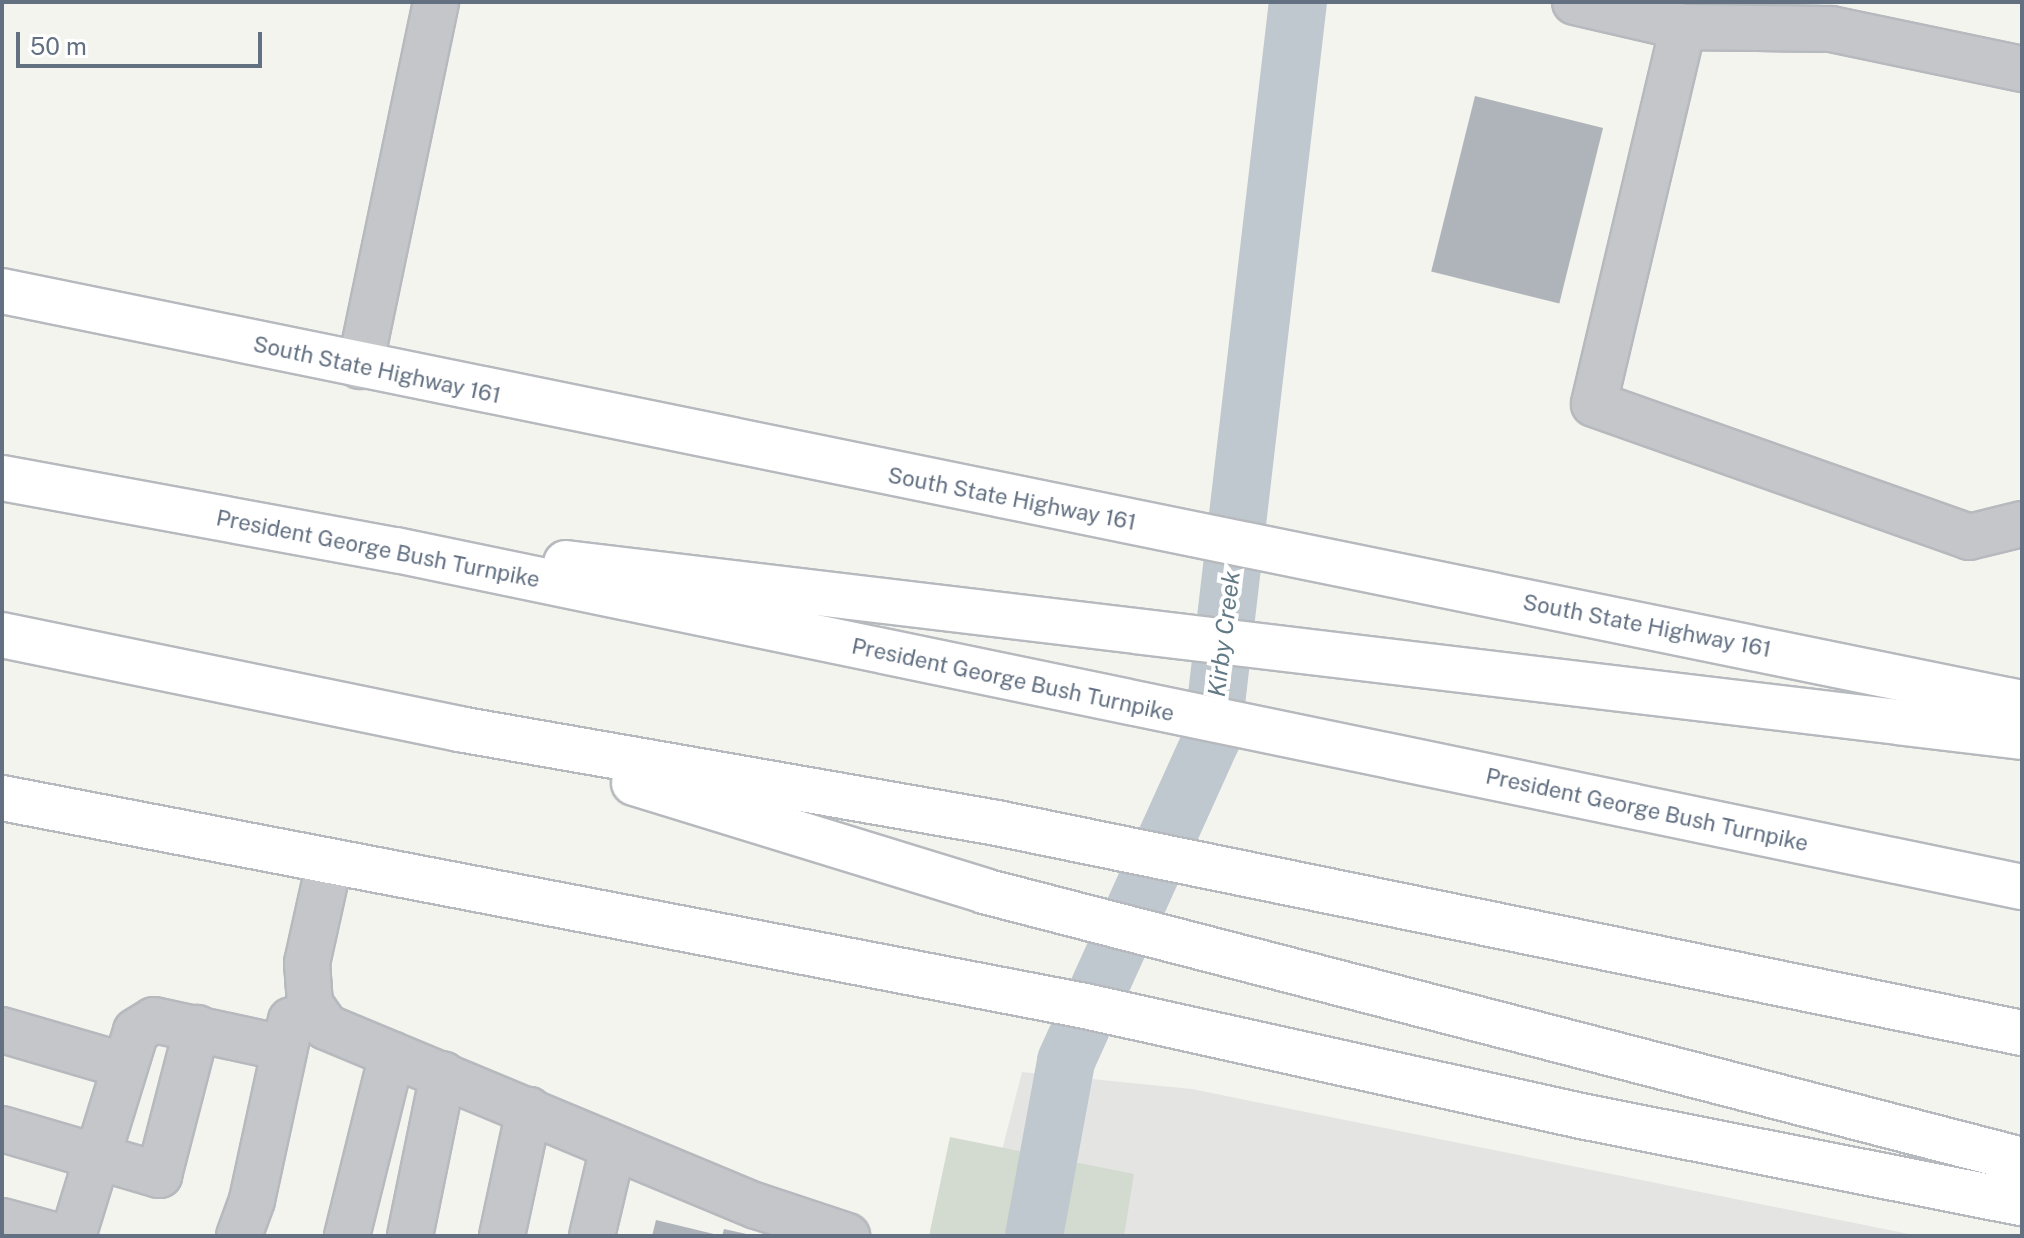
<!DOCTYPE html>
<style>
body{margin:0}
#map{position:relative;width:2024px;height:1238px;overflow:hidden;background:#f4f4ef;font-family:"Public Sans",sans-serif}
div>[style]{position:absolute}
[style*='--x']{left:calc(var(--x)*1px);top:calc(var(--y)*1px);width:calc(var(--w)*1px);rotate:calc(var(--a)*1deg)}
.built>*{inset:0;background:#e4e5e3}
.green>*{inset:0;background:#d3dbd0}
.river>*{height:58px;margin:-29px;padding:0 29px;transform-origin:29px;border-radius:29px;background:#bfc8ce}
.building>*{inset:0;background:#aeb4ba;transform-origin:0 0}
.roads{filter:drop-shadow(2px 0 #b6b9bd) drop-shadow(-2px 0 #b6b9bd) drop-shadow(0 2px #b6b9bd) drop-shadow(0 -2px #b6b9bd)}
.minor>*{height:44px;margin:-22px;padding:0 22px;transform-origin:22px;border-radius:22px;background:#c4c6ca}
.major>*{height:44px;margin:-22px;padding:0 22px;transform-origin:22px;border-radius:22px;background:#fff}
.highway>*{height:44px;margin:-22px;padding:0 22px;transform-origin:22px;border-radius:22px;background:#fff}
span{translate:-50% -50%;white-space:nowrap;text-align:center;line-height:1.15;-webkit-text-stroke:8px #fff;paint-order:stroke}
.street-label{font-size:22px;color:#627082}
.water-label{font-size:24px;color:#627986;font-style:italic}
.frame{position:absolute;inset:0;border:4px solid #627082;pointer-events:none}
.scale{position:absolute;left:16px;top:32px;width:246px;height:36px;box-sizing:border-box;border:4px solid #627082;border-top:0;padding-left:10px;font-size:24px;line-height:28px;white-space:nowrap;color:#627082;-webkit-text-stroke:6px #fff;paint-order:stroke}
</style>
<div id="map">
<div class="built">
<i style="clip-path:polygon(1022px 1072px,1192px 1089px,1919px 1236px,980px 1236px)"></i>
</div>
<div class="green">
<i style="clip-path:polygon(950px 1137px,1134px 1174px,1124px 1236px,929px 1236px)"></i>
</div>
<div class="river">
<i style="--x:1034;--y:1236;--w:178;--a:-79.6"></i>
<i style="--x:1066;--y:1061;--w:354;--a:-65.7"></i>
<i style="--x:1212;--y:738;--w:741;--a:-83.34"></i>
</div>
<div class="building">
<i style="left:1475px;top:96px;width:132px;height:181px;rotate:14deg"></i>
<i style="clip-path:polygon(656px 1220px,718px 1235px,718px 1236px,652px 1236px)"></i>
<i style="clip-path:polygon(724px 1229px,751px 1235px,750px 1236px,722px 1236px)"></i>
</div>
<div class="roads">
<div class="minor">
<i style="--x:1575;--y:2;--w:111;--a:13"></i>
<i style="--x:1683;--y:27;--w:148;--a:0.8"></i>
<i style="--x:1831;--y:29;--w:195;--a:11.8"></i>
<i style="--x:1683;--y:27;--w:387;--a:103.3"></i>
<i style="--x:1594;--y:404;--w:398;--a:19.5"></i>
<i style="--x:1969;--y:537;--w:55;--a:-13.8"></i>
<i style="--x:360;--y:366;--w:372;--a:-78.2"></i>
<i style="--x:329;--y:864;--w:101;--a:102.5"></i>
<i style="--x:307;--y:963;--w:41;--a:85.8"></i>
<i style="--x:310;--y:1004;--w:28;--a:55"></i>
<i style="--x:326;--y:1027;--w:467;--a:22.6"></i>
<i style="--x:757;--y:1206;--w:95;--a:18.4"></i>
<i style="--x:2;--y:1030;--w:128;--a:16.3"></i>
<i style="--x:2;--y:1129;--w:164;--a:16.3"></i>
<i style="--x:159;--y:1175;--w:152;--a:-75.5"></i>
<i style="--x:2;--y:1221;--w:57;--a:15.3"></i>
<i style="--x:73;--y:1236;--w:214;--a:-72.9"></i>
<i style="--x:136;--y:1031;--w:21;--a:-31"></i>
<i style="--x:154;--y:1020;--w:132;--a:12.2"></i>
<i style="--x:239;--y:1236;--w:38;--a:-70"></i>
<i style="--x:252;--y:1200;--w:184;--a:-77.8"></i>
<i style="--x:347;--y:1236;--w:187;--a:-76.1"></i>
<i style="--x:410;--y:1236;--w:165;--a:-78.5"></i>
<i style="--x:502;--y:1236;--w:129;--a:-77.9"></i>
<i style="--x:592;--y:1236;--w:91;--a:-76.7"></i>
</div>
<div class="major">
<i style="--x:2;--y:291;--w:2062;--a:11.53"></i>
<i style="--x:2;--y:798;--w:1103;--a:10.87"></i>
<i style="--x:1085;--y:1006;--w:508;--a:12.5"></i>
<i style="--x:1581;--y:1116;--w:449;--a:11.2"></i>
</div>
<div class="highway">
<i style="--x:2;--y:478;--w:401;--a:10.4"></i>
<i style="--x:396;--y:550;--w:1661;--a:11.71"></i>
<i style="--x:566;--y:563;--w:1466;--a:6.81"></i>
<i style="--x:2;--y:635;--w:467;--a:11.6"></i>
<i style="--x:459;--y:729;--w:546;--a:9.91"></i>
<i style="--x:997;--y:823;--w:1046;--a:11.58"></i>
<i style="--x:634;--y:783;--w:366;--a:17.1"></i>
<i style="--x:984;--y:891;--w:1072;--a:14.53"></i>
</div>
</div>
<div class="street-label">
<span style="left:377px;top:370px;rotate:12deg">South State Highway 161</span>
<span style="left:1012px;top:499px;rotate:11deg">South State Highway 161</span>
<span style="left:378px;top:549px;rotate:11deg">President George Bush Turnpike</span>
<span style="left:1647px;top:626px;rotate:11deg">South State Highway 161</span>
<span style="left:1013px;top:680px;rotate:12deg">President George Bush Turnpike</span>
<span style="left:1647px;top:810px;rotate:12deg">President George Bush Turnpike</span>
</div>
<div class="water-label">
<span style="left:1224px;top:634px;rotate:-83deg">Kirby Creek</span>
</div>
<div class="frame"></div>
<div class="scale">50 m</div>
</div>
